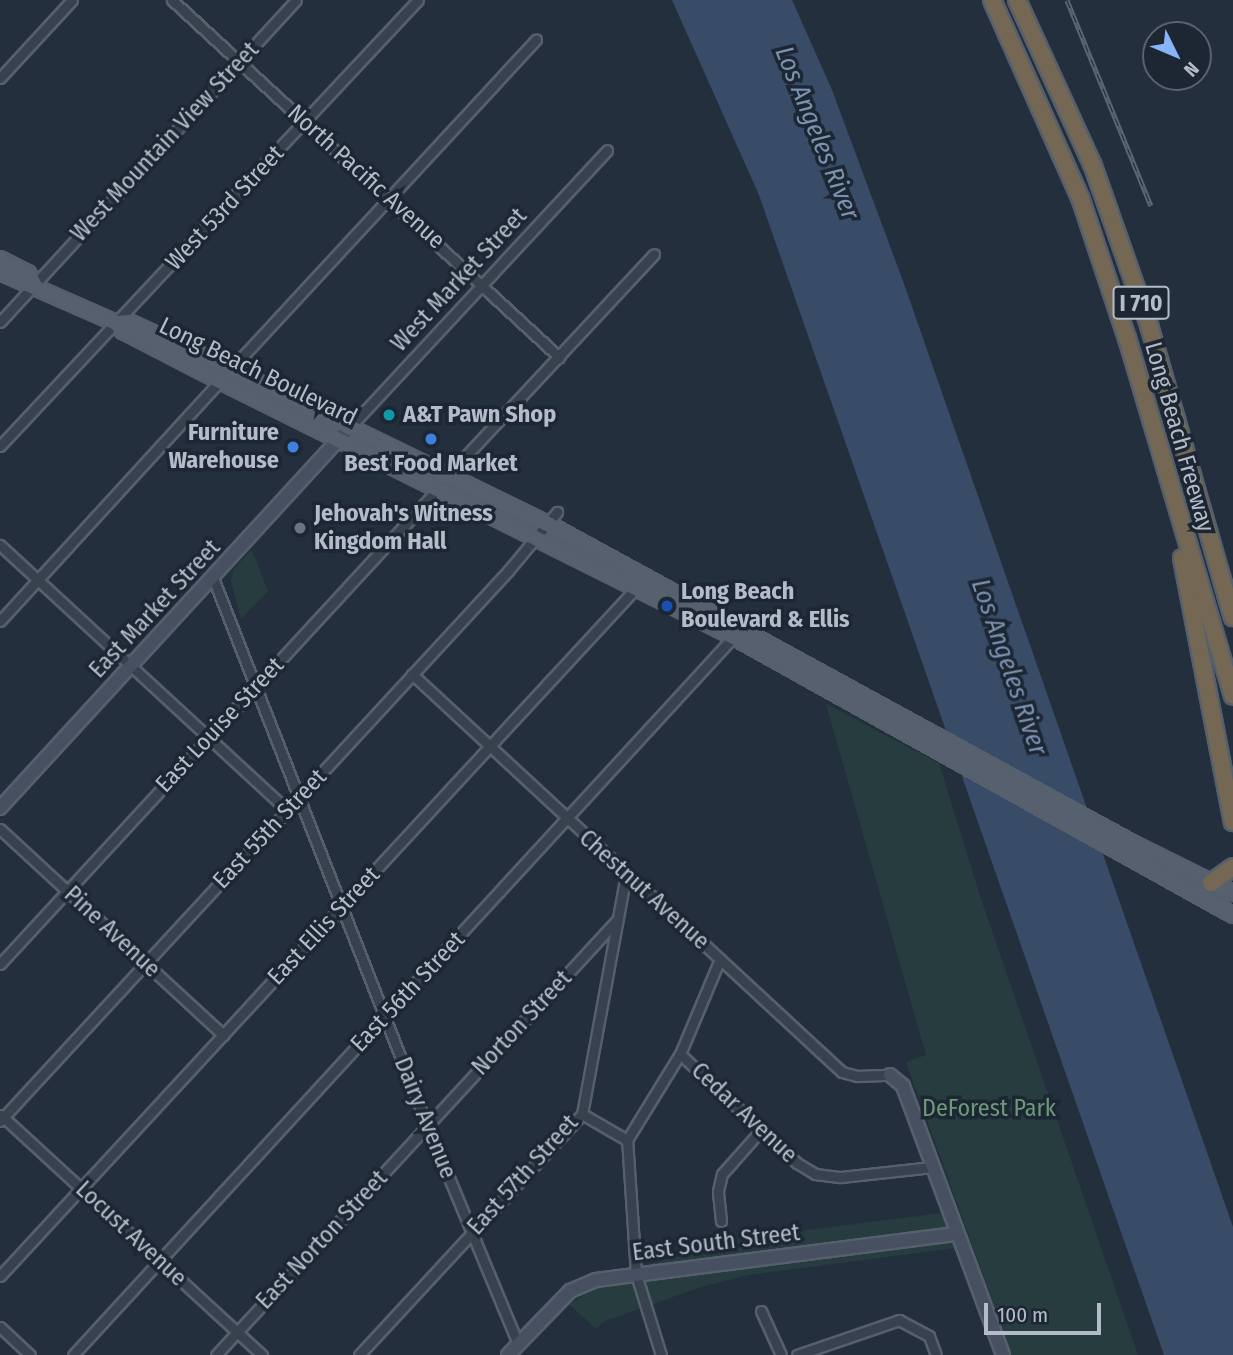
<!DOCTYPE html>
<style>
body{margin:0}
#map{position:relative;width:1233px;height:1355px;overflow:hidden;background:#242f3e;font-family:"Fira Sans Condensed",sans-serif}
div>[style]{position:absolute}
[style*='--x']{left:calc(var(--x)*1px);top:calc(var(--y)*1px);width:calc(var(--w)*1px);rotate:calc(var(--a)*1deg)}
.green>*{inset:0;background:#263c3f}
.water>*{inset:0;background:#394c67}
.roads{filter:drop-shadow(2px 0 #565f6c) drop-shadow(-2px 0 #565f6c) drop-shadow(0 2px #565f6c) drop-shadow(0 -2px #565f6c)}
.street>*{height:9px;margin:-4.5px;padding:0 4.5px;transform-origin:4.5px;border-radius:4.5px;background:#38414e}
.secondary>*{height:12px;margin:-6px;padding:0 6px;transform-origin:6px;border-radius:6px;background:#465061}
.primary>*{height:14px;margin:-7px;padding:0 7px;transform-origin:7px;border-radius:7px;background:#56606e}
.highway>*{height:16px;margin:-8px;padding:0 8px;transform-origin:8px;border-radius:8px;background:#746855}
.rail>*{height:5px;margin-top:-2.5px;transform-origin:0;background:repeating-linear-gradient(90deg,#1d2633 0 8px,#5a6575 0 16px);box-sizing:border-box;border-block:2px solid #5a6575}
.dots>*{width:19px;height:19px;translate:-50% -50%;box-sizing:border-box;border:4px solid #1d2633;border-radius:50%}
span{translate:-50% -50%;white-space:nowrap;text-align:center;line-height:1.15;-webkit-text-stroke:7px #1d2633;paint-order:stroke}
.shield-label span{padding:2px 5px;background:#1d2633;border:2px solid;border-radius:5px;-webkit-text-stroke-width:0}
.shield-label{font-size:23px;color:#b4bcc9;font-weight:700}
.street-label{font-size:24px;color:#b4bcc9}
.poi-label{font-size:24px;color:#b4bcc9;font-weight:700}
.left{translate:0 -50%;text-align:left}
.right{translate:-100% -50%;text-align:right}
.park-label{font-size:24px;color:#6b9a76}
.water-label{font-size:26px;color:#7c92b1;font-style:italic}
.north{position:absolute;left:1142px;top:21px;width:70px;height:70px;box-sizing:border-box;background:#1d2633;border:2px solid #59626f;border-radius:50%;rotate:133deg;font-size:19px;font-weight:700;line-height:28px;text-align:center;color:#b4bcc9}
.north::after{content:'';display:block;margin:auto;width:24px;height:32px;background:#8ab4f8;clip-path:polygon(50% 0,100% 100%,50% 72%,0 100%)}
.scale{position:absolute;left:984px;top:1303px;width:117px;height:32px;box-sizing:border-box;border:4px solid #b4bcc9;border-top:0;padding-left:9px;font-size:21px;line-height:24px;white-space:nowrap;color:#b4bcc9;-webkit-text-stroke:5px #1d2633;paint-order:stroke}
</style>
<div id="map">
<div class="green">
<i style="clip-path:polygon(252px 550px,268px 591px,241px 619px,231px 581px,234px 568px)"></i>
<i style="clip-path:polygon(826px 704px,939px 763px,980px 896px,1138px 1355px,1012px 1355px,906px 1062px,926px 1055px)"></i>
<i style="clip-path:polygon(942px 1213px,956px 1248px,748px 1275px,701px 1287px,605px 1321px,596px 1329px,569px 1304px,595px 1288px,629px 1283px,642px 1266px,737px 1239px)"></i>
</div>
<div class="water">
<i style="clip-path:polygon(672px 0,792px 0,832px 90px,903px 281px,1233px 1227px,1233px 1355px,1164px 1355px,759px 195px)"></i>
</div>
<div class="roads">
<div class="street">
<i style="--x:172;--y:0;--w:527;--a:42.69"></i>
<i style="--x:0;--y:78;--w:106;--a:-47.3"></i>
<i style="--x:0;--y:322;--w:437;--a:-47.4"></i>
<i style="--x:231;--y:369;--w:449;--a:-47.2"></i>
<i style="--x:349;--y:428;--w:379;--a:-47.1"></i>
<i style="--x:0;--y:446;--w:611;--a:-46.86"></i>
<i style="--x:448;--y:475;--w:302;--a:-47"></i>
<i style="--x:0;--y:545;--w:391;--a:42.7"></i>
<i style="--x:213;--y:578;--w:587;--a:68.63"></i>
<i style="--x:427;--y:1125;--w:237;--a:67.4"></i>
<i style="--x:0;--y:621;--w:326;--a:-47.5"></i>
<i style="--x:412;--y:674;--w:586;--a:42.79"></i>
<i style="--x:842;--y:1072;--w:16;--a:15"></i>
<i style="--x:857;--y:1076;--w:33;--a:-2"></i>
<i style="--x:0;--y:829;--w:304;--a:42.7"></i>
<i style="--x:0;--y:964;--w:648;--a:-47.32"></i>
<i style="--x:680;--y:1054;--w:160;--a:43"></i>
<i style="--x:797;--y:1163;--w:21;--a:31"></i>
<i style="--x:815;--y:1174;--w:26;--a:7"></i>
<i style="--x:841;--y:1177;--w:92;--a:-6.3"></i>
<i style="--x:582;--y:1114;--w:52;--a:30"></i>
<i style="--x:1;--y:1115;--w:355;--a:42.6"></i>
<i style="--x:0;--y:1121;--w:749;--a:-47.27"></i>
<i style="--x:508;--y:571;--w:77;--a:-50.3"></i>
<i style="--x:721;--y:1221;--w:30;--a:-96"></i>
<i style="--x:718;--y:1191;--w:17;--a:-77"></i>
<i style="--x:722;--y:1174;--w:59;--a:-48.4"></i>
<i style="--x:0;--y:1276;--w:938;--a:-47.25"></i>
<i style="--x:761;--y:1311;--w:48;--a:65.6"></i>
<i style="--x:0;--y:1327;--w:41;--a:43"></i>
<i style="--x:73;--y:1355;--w:978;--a:-47.4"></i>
<i style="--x:216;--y:1355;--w:592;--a:-47.33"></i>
<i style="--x:359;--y:1355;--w:328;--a:-47.2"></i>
<i style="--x:582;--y:1114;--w:244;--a:-79.6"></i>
<i style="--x:661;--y:1355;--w:85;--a:-107.2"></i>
<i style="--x:636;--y:1274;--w:134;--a:-93.8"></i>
<i style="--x:627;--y:1140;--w:101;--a:-58.4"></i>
<i style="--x:680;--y:1054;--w:103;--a:-67.2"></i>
<i style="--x:797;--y:1355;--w:108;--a:-18.9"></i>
<i style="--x:899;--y:1320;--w:34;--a:28"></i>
<i style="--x:929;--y:1336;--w:20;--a:70"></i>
</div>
<div class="secondary">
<i style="--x:0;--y:808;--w:516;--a:-47.43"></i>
<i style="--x:890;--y:1075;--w:17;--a:40"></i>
<i style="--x:903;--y:1086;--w:287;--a:69.6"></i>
<i style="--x:508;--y:1355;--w:89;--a:-45.9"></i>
<i style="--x:570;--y:1291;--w:28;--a:-23"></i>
<i style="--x:596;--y:1280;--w:364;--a:-7.3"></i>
</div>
<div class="primary">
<i style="--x:0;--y:259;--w:31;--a:27"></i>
<i style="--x:28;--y:273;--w:13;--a:61"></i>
<i style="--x:0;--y:272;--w:127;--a:23.7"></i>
<i style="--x:116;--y:323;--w:11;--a:49"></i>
<i style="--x:123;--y:331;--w:109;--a:27.3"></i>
<i style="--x:220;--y:381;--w:574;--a:26.48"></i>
<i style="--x:734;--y:637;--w:571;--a:29.12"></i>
<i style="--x:116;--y:323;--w:13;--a:-4"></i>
<i style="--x:129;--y:322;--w:112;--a:24.7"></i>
<i style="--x:231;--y:369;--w:353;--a:26.1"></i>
<i style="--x:548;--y:524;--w:665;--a:28.64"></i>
<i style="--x:1132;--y:843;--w:113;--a:26.3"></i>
</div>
<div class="highway">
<i style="--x:992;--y:0;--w:219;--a:66"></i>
<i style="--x:1081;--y:200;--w:145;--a:71.6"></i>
<i style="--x:1127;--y:338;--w:373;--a:73.5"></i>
<i style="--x:1017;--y:0;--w:183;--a:65.4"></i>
<i style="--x:1093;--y:166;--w:169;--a:70.6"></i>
<i style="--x:1149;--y:325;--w:304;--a:74"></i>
<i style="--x:1182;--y:558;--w:269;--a:79.1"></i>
<i style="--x:1211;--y:883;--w:27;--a:-36"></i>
</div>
</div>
<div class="rail">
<i style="--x:1067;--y:0;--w:222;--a:67.8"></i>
</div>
<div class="dots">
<i style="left:389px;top:415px;background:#0f9aa8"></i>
<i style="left:431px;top:439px;background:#3f7fe0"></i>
<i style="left:293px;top:447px;background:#3f7fe0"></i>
<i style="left:300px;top:528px;background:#6b7280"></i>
<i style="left:667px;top:606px;background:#1a4fb4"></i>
</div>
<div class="shield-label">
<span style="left:1141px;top:303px">I 710</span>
</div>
<div class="street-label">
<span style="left:165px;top:142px;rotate:-47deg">West Mountain View Street</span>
<span style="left:366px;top:177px;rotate:42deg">North Pacific Avenue</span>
<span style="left:225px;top:208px;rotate:-47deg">West 53rd Street</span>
<span style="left:459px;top:280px;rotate:-47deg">West Market Street</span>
<span style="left:258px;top:372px;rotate:26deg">Long Beach Boulevard</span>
<span style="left:1179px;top:437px;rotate:74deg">Long Beach Freeway</span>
<span style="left:155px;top:609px;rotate:-47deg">East Market Street</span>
<span style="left:220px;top:725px;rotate:-47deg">East Louise Street</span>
<span style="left:270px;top:829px;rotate:-47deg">East 55th Street</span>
<span style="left:644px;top:890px;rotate:42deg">Chestnut Avenue</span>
<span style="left:324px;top:926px;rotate:-47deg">East Ellis Street</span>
<span style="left:112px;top:932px;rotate:43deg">Pine Avenue</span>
<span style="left:408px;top:992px;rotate:-47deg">East 56th Street</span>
<span style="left:522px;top:1023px;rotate:-47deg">Norton Street</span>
<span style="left:744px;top:1113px;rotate:43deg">Cedar Avenue</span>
<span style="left:425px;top:1118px;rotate:68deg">Dairy Avenue</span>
<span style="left:523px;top:1175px;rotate:-48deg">East 57th Street</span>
<span style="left:131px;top:1234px;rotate:43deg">Locust Avenue</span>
<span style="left:322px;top:1240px;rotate:-47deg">East Norton Street</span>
<span style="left:716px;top:1243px;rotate:-7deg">East South Street</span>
</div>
<div class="poi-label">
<span class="left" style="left:403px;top:415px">A&amp;T Pawn Shop</span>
<span class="right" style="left:279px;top:447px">Furniture<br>Warehouse</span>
<span style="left:431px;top:464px">Best Food Market</span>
<span class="left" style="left:314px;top:528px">Jehovah's Witness<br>Kingdom Hall</span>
<span class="left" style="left:681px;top:606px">Long Beach<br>Boulevard &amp; Ellis</span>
</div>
<div class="park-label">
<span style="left:989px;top:1109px">DeForest Park</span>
</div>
<div class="water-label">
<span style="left:817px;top:133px;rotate:68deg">Los Angeles River</span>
<span style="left:1009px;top:667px;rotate:71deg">Los Angeles River</span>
</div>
<div class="north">N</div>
<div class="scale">100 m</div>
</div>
